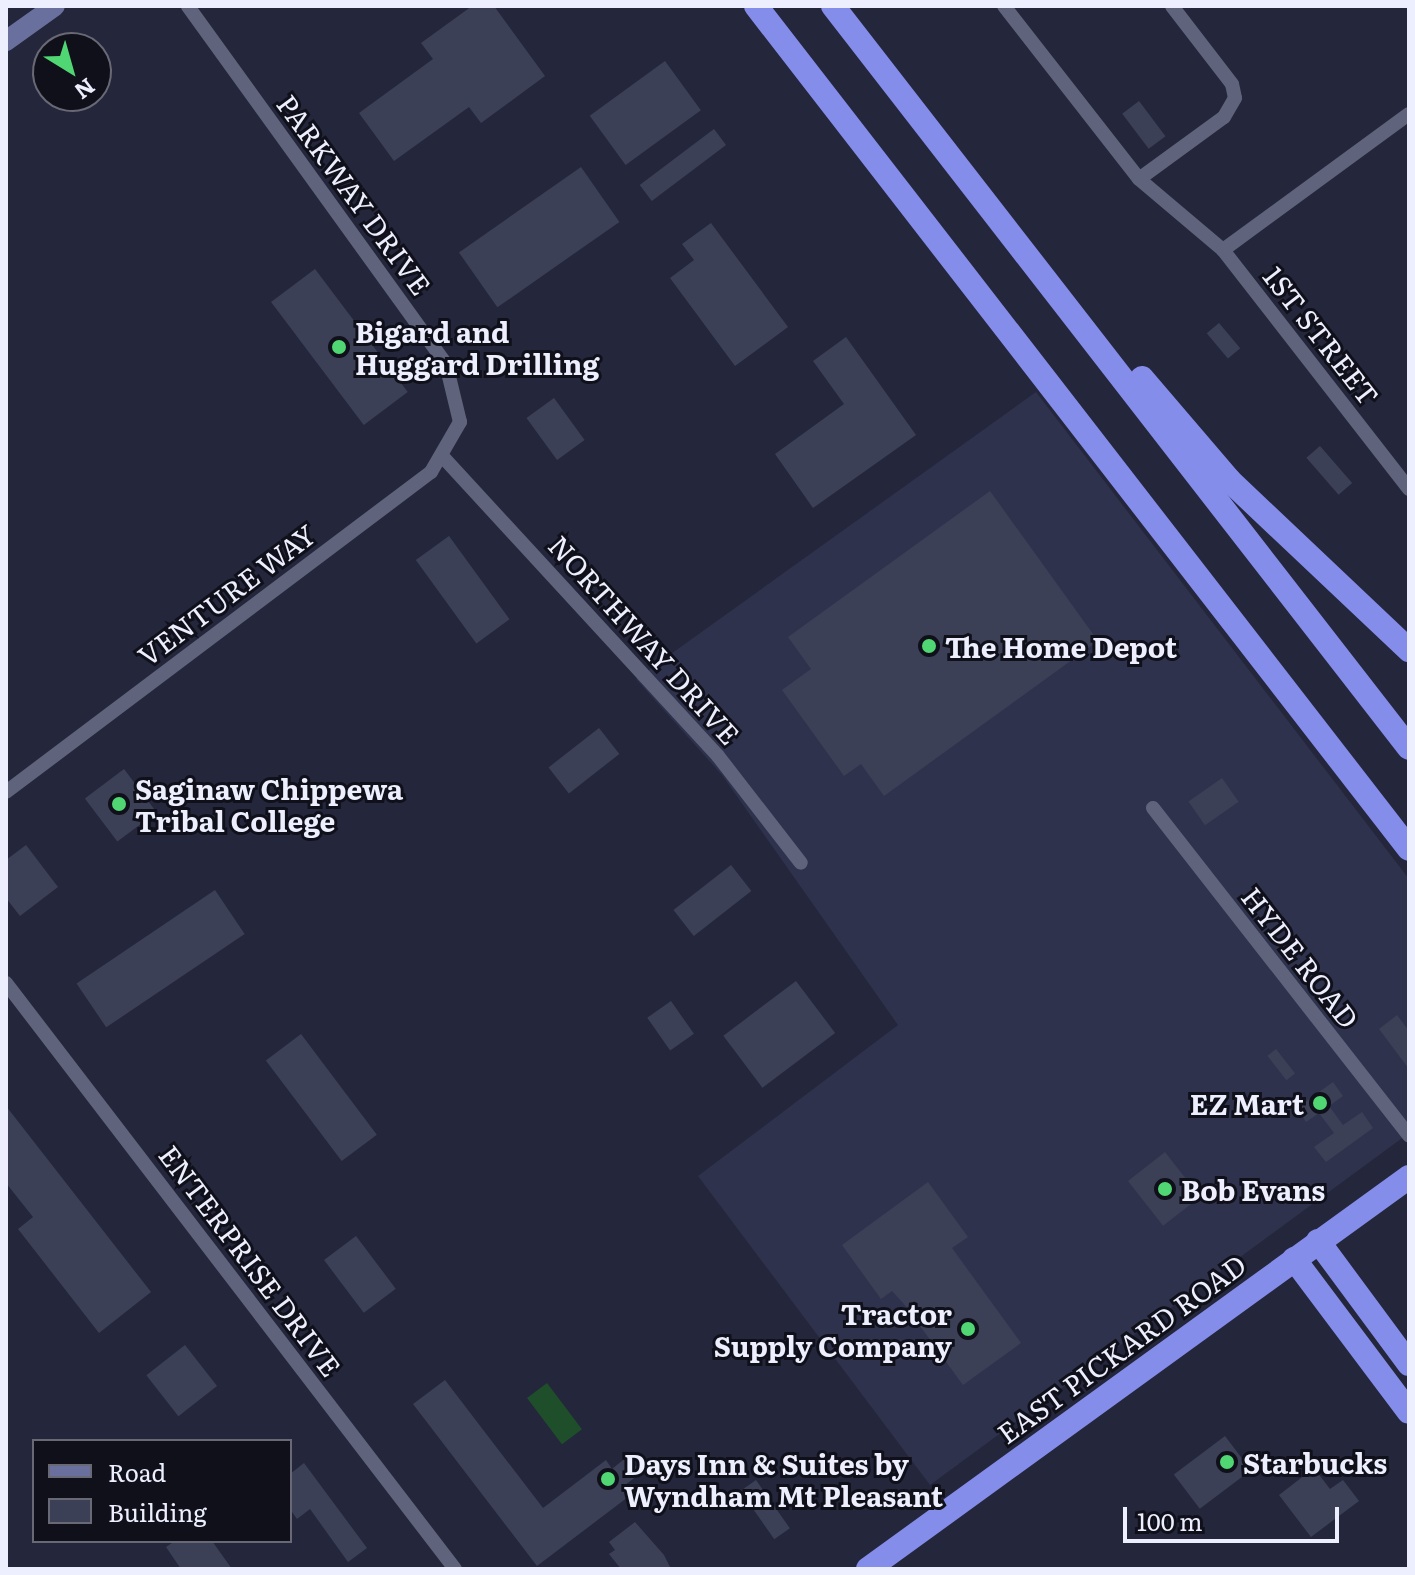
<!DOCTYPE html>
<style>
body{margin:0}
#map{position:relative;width:1415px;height:1575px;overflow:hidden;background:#24263c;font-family:Literata,serif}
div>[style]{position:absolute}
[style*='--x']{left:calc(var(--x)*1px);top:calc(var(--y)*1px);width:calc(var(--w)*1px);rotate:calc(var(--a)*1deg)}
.built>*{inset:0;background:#2f324d}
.green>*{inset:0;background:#1f4f2a;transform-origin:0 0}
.building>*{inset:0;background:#3c4056;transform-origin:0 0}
.street>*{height:14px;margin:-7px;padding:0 7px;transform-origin:7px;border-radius:7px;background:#5f637b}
.secondary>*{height:20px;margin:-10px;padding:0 10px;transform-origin:10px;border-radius:10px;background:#6a709d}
.highway>*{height:24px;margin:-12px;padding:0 12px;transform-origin:12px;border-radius:12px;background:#858deb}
.dots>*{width:22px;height:22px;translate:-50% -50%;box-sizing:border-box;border:4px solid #0f101a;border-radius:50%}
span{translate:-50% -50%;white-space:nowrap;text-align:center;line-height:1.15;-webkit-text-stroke:6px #0f101a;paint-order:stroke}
.street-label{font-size:28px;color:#edeffe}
.poi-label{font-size:28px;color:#edeffe;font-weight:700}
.left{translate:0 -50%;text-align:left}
.right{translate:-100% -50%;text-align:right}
.frame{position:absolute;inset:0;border:8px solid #edeffe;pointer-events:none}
.legend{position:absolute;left:32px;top:1439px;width:260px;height:104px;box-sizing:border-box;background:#0f101a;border:2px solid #686975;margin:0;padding:10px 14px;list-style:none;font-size:24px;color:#edeffe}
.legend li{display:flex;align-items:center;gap:16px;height:40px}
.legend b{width:40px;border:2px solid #686975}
.north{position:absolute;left:32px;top:32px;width:80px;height:80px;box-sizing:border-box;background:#0f101a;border:2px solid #686975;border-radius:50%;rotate:143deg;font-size:22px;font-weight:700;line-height:32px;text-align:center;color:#edeffe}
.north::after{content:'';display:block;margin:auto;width:28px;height:36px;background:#51d674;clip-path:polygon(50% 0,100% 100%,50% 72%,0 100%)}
.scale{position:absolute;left:1123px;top:1507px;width:216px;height:36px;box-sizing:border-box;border:4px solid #edeffe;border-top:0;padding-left:10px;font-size:24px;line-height:28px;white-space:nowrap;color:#edeffe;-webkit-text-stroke:6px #0f101a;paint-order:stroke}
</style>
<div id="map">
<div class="built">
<i style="clip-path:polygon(1036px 392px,1409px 879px,1409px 1133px,930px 1485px,698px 1176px,898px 1025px,722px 775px,636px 679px)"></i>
</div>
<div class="green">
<i style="left:547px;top:1383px;width:58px;height:25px;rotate:53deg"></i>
</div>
<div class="building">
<i style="clip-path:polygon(472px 6px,494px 6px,545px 76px,481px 123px,469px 107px,394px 161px,359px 113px,433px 59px,421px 43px)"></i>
<i style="left:665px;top:61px;width:61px;height:93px;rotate:54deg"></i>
<i style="left:1139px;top:101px;width:44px;height:21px;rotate:53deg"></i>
<i style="left:714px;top:129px;width:20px;height:93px;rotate:53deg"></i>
<i style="left:581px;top:167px;width:67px;height:149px;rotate:55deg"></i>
<i style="clip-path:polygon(711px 223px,788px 327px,735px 366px,670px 278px,694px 260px,682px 244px)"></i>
<i style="left:315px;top:269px;width:154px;height:55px;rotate:53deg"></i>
<i style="left:1219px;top:323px;width:33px;height:16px;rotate:50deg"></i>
<i style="clip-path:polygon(846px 337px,916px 435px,813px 508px,775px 454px,844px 404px,813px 361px)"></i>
<i style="left:554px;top:398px;width:52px;height:34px;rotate:54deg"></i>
<i style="left:1320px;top:446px;width:49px;height:18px;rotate:49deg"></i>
<i style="clip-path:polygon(990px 491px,1098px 641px,884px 796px,861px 764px,844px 776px,782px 690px,811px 669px,788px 637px)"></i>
<i style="left:449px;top:536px;width:103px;height:41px;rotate:54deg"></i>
<i style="left:599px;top:728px;width:33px;height:64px;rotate:52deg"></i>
<i style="left:124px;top:769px;width:54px;height:49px;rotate:53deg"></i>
<i style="left:1222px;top:778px;width:29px;height:41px;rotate:55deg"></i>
<i style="clip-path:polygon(26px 845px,58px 887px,20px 916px,6px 898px,6px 860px)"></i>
<i style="left:731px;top:865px;width:33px;height:73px;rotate:52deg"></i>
<i style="left:215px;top:890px;width:53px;height:167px;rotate:56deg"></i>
<i style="left:796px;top:981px;width:65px;height:91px;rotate:53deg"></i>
<i style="left:671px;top:1001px;width:40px;height:29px;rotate:55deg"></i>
<i style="clip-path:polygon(1397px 1015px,1409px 1031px,1409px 1069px,1379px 1029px)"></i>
<i style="left:301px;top:1034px;width:126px;height:44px;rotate:53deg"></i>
<i style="left:1276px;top:1049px;width:31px;height:11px;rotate:52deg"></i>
<i style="clip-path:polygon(1333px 1082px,1343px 1096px,1329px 1106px,1343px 1125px,1362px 1112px,1373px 1128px,1326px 1162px,1314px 1147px,1334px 1133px,1319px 1113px,1306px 1122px,1297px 1108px)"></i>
<i style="clip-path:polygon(6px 1106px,151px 1292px,99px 1333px,18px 1229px,33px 1217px,6px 1183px)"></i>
<i style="left:1165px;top:1152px;width:57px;height:47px;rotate:52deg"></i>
<i style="clip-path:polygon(928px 1182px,968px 1237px,952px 1248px,1021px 1343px,963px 1385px,904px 1304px,892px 1291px,881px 1299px,842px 1245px)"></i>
<i style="left:356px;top:1236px;width:66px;height:40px;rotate:53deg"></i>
<i style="left:185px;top:1345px;width:52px;height:49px;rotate:52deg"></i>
<i style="clip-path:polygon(445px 1380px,543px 1508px,606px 1460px,612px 1469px,628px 1456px,641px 1473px,625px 1485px,632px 1494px,537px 1566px,413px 1404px)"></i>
<i style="left:1225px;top:1436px;width:43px;height:64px;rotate:53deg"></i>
<i style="clip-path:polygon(304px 1463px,367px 1548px,348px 1562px,310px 1509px,297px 1519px,290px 1509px,290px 1474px)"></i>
<i style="clip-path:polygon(1314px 1468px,1330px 1489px,1343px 1480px,1359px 1501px,1311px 1537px,1279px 1495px)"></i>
<i style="left:756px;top:1480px;width:59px;height:19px;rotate:55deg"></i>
<i style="clip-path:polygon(635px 1522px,664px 1555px,671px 1569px,621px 1569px,609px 1554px,615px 1550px,609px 1542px)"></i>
<i style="clip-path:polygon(175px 1541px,212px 1541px,232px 1569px,181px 1569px,166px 1547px)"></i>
</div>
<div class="street">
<i style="--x:1004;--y:6;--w:219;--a:52"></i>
<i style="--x:1139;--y:179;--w:110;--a:40.2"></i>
<i style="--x:1223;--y:250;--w:303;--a:52.1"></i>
<i style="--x:1139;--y:179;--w:105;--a:-36.1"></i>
<i style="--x:1224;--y:117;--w:22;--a:-60"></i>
<i style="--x:1235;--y:98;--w:14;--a:-102"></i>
<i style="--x:1232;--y:84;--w:98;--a:-127.6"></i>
<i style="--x:1223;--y:250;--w:230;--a:-36.2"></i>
<i style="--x:443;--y:457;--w:406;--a:47.4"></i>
<i style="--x:718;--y:756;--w:135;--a:52.2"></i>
<i style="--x:6;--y:792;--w:532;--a:-36.98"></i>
<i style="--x:431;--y:472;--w:58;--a:-59.9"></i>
<i style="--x:460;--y:422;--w:60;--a:-103.6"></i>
<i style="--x:446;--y:364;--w:441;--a:-125.8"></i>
<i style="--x:1153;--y:808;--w:416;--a:52"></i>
<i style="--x:6;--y:983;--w:738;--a:52.54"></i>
</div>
<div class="secondary">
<i style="--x:6;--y:41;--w:60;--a:-35.5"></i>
</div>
<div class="highway">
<i style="--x:756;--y:6;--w:1066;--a:52.24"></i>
<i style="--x:833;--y:6;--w:939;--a:52.18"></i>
<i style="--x:1142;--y:378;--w:134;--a:49.5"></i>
<i style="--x:1229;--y:480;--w:248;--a:43.4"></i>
<i style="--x:1318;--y:1241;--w:153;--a:53.5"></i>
<i style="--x:1294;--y:1259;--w:191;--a:53.1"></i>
<i style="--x:868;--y:1569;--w:668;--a:-35.93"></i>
</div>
<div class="dots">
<i style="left:339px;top:347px;background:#51d674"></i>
<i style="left:929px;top:646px;background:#51d674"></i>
<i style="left:119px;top:804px;background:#51d674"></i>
<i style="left:1320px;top:1103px;background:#51d674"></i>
<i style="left:1165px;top:1189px;background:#51d674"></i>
<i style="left:968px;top:1329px;background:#51d674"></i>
<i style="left:1227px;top:1462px;background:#51d674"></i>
<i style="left:608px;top:1479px;background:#51d674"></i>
</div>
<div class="street-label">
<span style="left:355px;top:194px;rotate:54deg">PARKWAY DRIVE</span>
<span style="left:1322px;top:335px;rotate:52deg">1ST STREET</span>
<span style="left:226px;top:594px;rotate:-37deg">VENTURE WAY</span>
<span style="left:645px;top:639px;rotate:48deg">NORTHWAY DRIVE</span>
<span style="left:1301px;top:957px;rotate:52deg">HYDE ROAD</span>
<span style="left:251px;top:1260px;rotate:53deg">ENTERPRISE DRIVE</span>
<span style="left:1121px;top:1348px;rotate:-36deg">EAST PICKARD ROAD</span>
</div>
<div class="poi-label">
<span class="left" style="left:355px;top:347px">Bigard and<br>Huggard Drilling</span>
<span class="left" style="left:945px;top:646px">The Home Depot</span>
<span class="left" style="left:135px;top:804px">Saginaw Chippewa<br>Tribal College</span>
<span class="right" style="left:1304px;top:1103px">EZ Mart</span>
<span class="left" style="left:1181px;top:1189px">Bob Evans</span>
<span class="right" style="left:952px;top:1329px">Tractor<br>Supply Company</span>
<span class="left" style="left:1243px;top:1462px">Starbucks</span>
<span class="left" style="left:624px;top:1479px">Days Inn &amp; Suites by<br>Wyndham Mt Pleasant</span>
</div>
<div class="frame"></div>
<ul class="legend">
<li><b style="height:10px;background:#6a709d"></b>Road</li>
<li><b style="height:22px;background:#3c4056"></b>Building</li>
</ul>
<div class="north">N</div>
<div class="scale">100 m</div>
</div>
